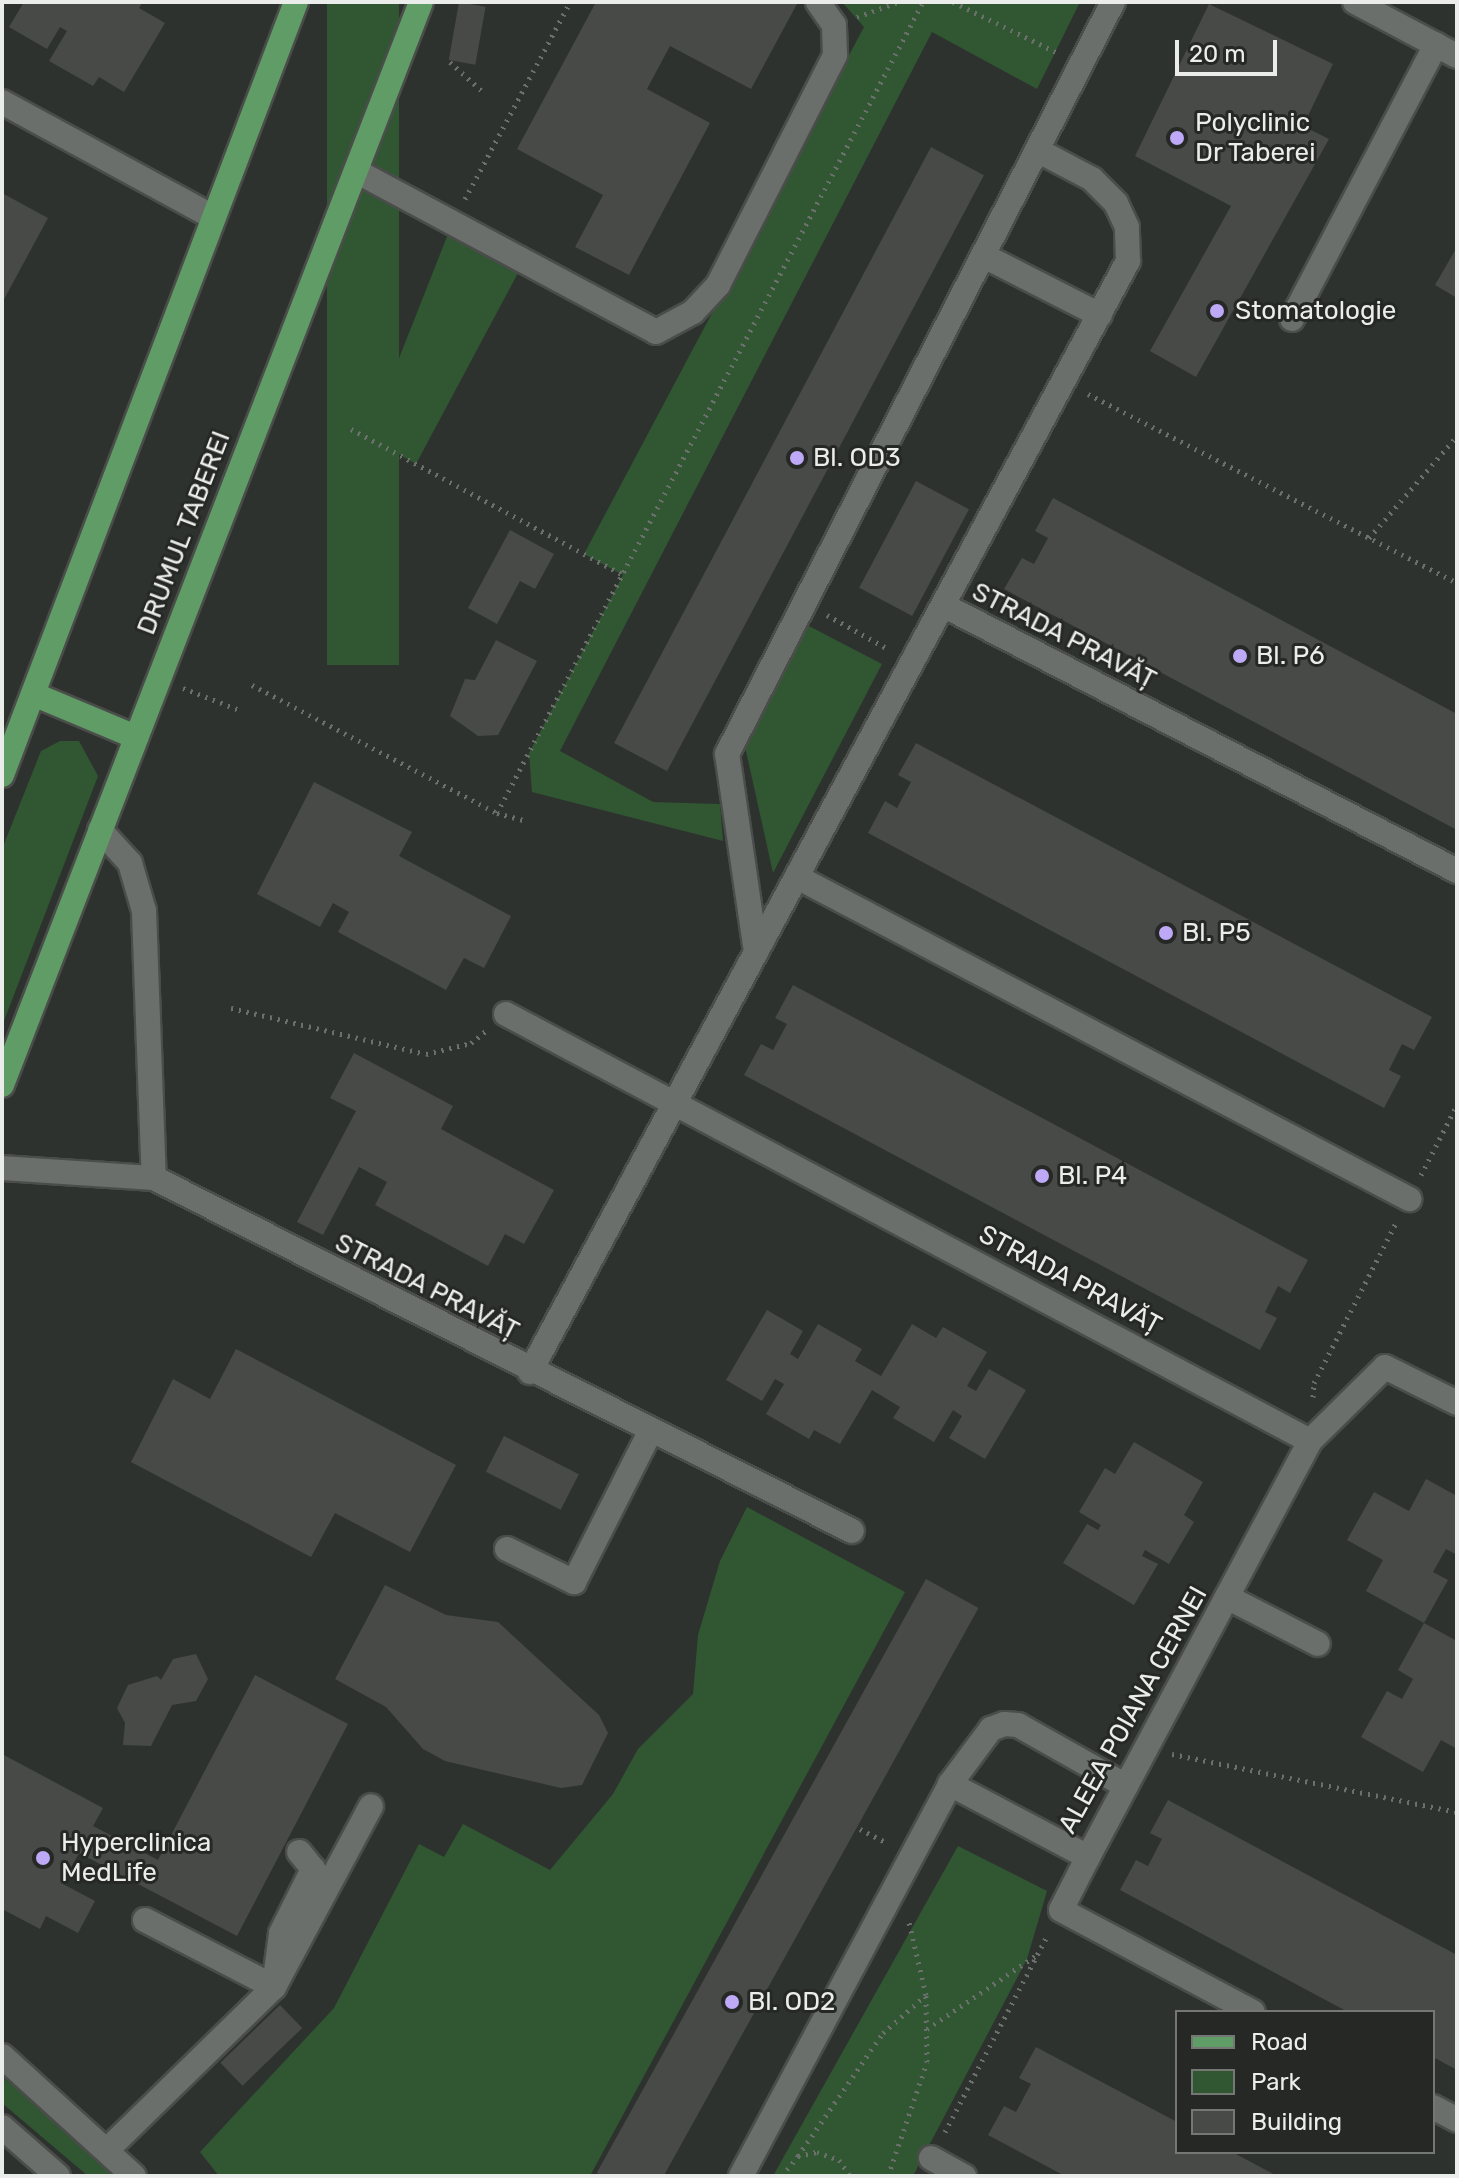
<!DOCTYPE html>
<meta charset="utf-8">
<style>
body{margin:0}
#map{position:relative;width:1459px;height:2178px;overflow:hidden;background:#2e322f;font-family:Rubik,sans-serif}
div>[style]{position:absolute}
[style*='--x']{left:calc(var(--x)*1px);top:calc(var(--y)*1px);width:calc(var(--w)*1px);rotate:calc(var(--a)*1deg)}
.green>*{inset:0;background:#305632;transform-origin:0 0}
.building>*{inset:0;background:#474a47;transform-origin:0 0}
.path>*{height:5px;margin-top:-2.5px;transform-origin:0;background:repeating-linear-gradient(90deg,#6c706d 0 2px,transparent 0 8px)}
.roads{filter:drop-shadow(2px 0 #4a4d4a) drop-shadow(-2px 0 #4a4d4a) drop-shadow(0 2px #4a4d4a) drop-shadow(0 -2px #4a4d4a)}
.minor>*{height:24px;margin:-12px;padding:0 12px;transform-origin:12px;border-radius:12px;background:#6b6f6b}
.major>*{height:24px;margin:-12px;padding:0 12px;transform-origin:12px;border-radius:12px;background:#609d66}
.dots>*{width:22px;height:22px;translate:-50% -50%;box-sizing:border-box;border:4px solid #252825;border-radius:50%}
span{translate:-50% -50%;white-space:nowrap;text-align:center;line-height:1.15;-webkit-text-stroke:6px #252825;paint-order:stroke}
.poi-label{font-size:26px;color:#ebedeb}
.left{translate:0 -50%;text-align:left}
.street-label{font-size:26px;color:#ebedeb}
.frame{position:absolute;inset:0;border:4px solid #ebedeb;pointer-events:none}
.legend{position:absolute;left:1175px;top:2010px;width:260px;height:144px;box-sizing:border-box;background:#252825;border:2px solid #747774;margin:0;padding:10px 14px;list-style:none;font-size:24px;color:#ebedeb}
.legend li{display:flex;align-items:center;gap:16px;height:40px}
.legend b{width:40px;border:2px solid #747774}
.scale{position:absolute;left:1175px;top:40px;width:102px;height:36px;box-sizing:border-box;border:4px solid #ebedeb;border-top:0;padding-left:10px;font-size:24px;line-height:28px;white-space:nowrap;color:#ebedeb;-webkit-text-stroke:6px #252825;paint-order:stroke}
</style>
<div id="map">
<div class="green">
<i style="left:327px;top:2px;width:72px;height:663px"></i>
<i style="clip-path:polygon(842px 2px,1080px 2px,1037px 89px,932px 32px,560px 751px,653px 802px,720px 804px,723px 841px,532px 792px,529px 753px,623px 575px,584px 554px,864px 27px)"></i>
<i style="clip-path:polygon(448px 234px,518px 273px,416px 464px,368px 437px)"></i>
<i style="clip-path:polygon(805px 624px,882px 664px,773px 873px,744px 742px)"></i>
<i style="clip-path:polygon(60px 741px,79px 741px,98px 776px,2px 1026px,2px 849px,41px 751px)"></i>
<i style="clip-path:polygon(747px 1507px,905px 1592px,590px 2176px,219px 2176px,200px 2152px,334px 2008px,419px 1844px,444px 1857px,463px 1824px,550px 1870px,613px 1794px,638px 1749px,693px 1694px,698px 1635px,720px 1561px)"></i>
<i style="clip-path:polygon(958px 1846px,1047px 1891px,1027px 1959px,913px 2176px,773px 2176px)"></i>
<i style="clip-path:polygon(2px 2077px,48px 2113px,116px 2176px,88px 2176px,2px 2103px)"></i>
</div>
<div class="building">
<i style="clip-path:polygon(24px 2px,143px 2px,139px 8px,165px 23px,124px 92px,99px 77px,93px 86px,49px 61px,67px 31px,60px 27px,47px 49px,9px 27px)"></i>
<i style="left:459px;top:2px;width:27px;height:59px;rotate:10deg"></i>
<i style="clip-path:polygon(596px 2px,798px 2px,751px 89px,670px 46px,647px 89px,710px 123px,629px 275px,575px 247px,603px 195px,517px 149px)"></i>
<i style="clip-path:polygon(1209px 4px,1333px 64px,1303px 126px,1329px 139px,1196px 377px,1150px 351px,1231px 206px,1135px 156px)"></i>
<i style="left:931px;top:147px;width:60px;height:675px;rotate:28deg"></i>
<i style="clip-path:polygon(2px 193px,48px 218px,2px 303px)"></i>
<i style="clip-path:polygon(1457px 247px,1457px 298px,1435px 285px)"></i>
<i style="left:916px;top:481px;width:60px;height:121px;rotate:28deg"></i>
<i style="clip-path:polygon(1053px 498px,1457px 714px,1457px 830px,1004px 589px,1022px 558px,1034px 564px,1048px 538px,1035px 531px)"></i>
<i style="clip-path:polygon(510px 530px,554px 554px,535px 589px,520px 581px,497px 624px,468px 608px)"></i>
<i style="clip-path:polygon(496px 640px,537px 661px,498px 735px,478px 736px,450px 716px,465px 679px,475px 680px)"></i>
<i style="clip-path:polygon(916px 743px,1432px 1017px,1414px 1050px,1402px 1044px,1389px 1070px,1401px 1076px,1384px 1108px,868px 833px,885px 801px,897px 808px,911px 782px,898px 775px)"></i>
<i style="clip-path:polygon(314px 782px,412px 832px,399px 856px,511px 916px,484px 968px,464px 958px,446px 990px,338px 932px,349px 912px,333px 903px,320px 927px,257px 894px)"></i>
<i style="clip-path:polygon(793px 985px,1308px 1260px,1290px 1293px,1278px 1286px,1265px 1312px,1277px 1318px,1260px 1350px,744px 1075px,761px 1044px,773px 1050px,787px 1024px,775px 1018px)"></i>
<i style="clip-path:polygon(354px 1053px,453px 1106px,441px 1129px,554px 1190px,524px 1244px,505px 1234px,488px 1266px,375px 1205px,387px 1182px,359px 1167px,323px 1235px,297px 1222px,356px 1111px,330px 1098px)"></i>
<i style="clip-path:polygon(767px 1310px,803px 1331px,790px 1354px,798px 1359px,818px 1324px,862px 1349px,855px 1361px,881px 1376px,912px 1324px,936px 1338px,943px 1327px,987px 1352px,967px 1386px,976px 1391px,989px 1369px,1026px 1390px,985px 1459px,949px 1438px,962px 1416px,953px 1410px,934px 1442px,893px 1418px,900px 1407px,872px 1390px,840px 1444px,814px 1430px,809px 1439px,766px 1414px,784px 1384px,775px 1379px,762px 1401px,726px 1380px)"></i>
<i style="clip-path:polygon(236px 1349px,456px 1465px,410px 1552px,335px 1513px,311px 1557px,131px 1462px,173px 1379px,210px 1399px)"></i>
<i style="left:504px;top:1436px;width:84px;height:40px;rotate:27deg"></i>
<i style="clip-path:polygon(1134px 1442px,1203px 1482px,1184px 1515px,1194px 1522px,1169px 1564px,1145px 1550px,1142px 1556px,1158px 1564px,1134px 1605px,1063px 1563px,1087px 1524px,1098px 1530px,1101px 1525px,1079px 1512px,1105px 1468px,1115px 1474px)"></i>
<i style="clip-path:polygon(1426px 1479px,1457px 1496px,1457px 1555px,1446px 1549px,1433px 1572px,1448px 1580px,1424px 1623px,1366px 1591px,1383px 1560px,1347px 1540px,1374px 1492px,1409px 1511px)"></i>
<i style="left:926px;top:1579px;width:60px;height:679px;rotate:29deg"></i>
<i style="clip-path:polygon(385px 1585px,446px 1615px,498px 1622px,599px 1715px,608px 1733px,582px 1785px,561px 1788px,445px 1761px,423px 1749px,386px 1707px,335px 1679px)"></i>
<i style="clip-path:polygon(1424px 1623px,1457px 1641px,1457px 1749px,1441px 1740px,1423px 1772px,1361px 1737px,1387px 1691px,1402px 1699px,1413px 1679px,1398px 1670px)"></i>
<i style="clip-path:polygon(196px 1654px,208px 1679px,196px 1701px,172px 1705px,151px 1746px,123px 1745px,125px 1723px,117px 1708px,128px 1685px,157px 1676px,161px 1680px,173px 1659px)"></i>
<i style="clip-path:polygon(255px 1675px,348px 1724px,237px 1936px,79px 1853px,63px 1884px,95px 1901px,78px 1933px,46px 1916px,40px 1929px,2px 1909px,2px 1754px,103px 1808px,93px 1826px,158px 1860px)"></i>
<i style="clip-path:polygon(1168px 1800px,1457px 1955px,1457px 2070px,1433px 2057px,1433px 2012px,1348px 2012px,1120px 1890px,1136px 1860px,1148px 1866px,1162px 1839px,1150px 1833px)"></i>
<i style="left:280px;top:2005px;width:32px;height:83px;rotate:46deg"></i>
<i style="clip-path:polygon(1036px 2047px,1177px 2122px,1177px 2152px,1232px 2152px,1277px 2176px,1065px 2176px,988px 2135px,1004px 2106px,1016px 2112px,1031px 2084px,1019px 2078px)"></i>
</div>
<div class="path">
<i style="--x:953;--y:2;--w:114;--a:25.9"></i>
<i style="--x:857;--y:17;--w:44;--a:-20.1"></i>
<i style="--x:450;--y:62;--w:43;--a:42.2"></i>
<i style="--x:465;--y:199;--w:223;--a:-61.9"></i>
<i style="--x:1088;--y:394;--w:415;--a:27.1"></i>
<i style="--x:351;--y:429;--w:309;--a:28.2"></i>
<i style="--x:1369;--y:538;--w:135;--a:-49.2"></i>
<i style="--x:827;--y:615;--w:70;--a:29.1"></i>
<i style="--x:252;--y:685;--w:276;--a:27.6"></i>
<i style="--x:497;--y:813;--w:31;--a:15"></i>
<i style="--x:183;--y:688;--w:63;--a:21.3"></i>
<i style="--x:497;--y:813;--w:916;--a:-62.29"></i>
<i style="--x:231;--y:1008;--w:200;--a:13.3"></i>
<i style="--x:426;--y:1054;--w:46;--a:-13.7"></i>
<i style="--x:471;--y:1043;--w:21;--a:-39"></i>
<i style="--x:1421;--y:1175;--w:79;--a:-62.8"></i>
<i style="--x:1313;--y:1397;--w:14;--a:-86"></i>
<i style="--x:1314;--y:1383;--w:180;--a:-62.9"></i>
<i style="--x:1172;--y:1754;--w:291;--a:11.5"></i>
<i style="--x:860;--y:1829;--w:29;--a:27"></i>
<i style="--x:927;--y:2029;--w:134;--a:-34"></i>
<i style="--x:945;--y:2132;--w:221;--a:-62.5"></i>
<i style="--x:798;--y:2156;--w:150;--a:-55.4"></i>
<i style="--x:883;--y:2033;--w:57;--a:-41.5"></i>
<i style="--x:782;--y:2176;--w:26;--a:-51"></i>
<i style="--x:798;--y:2156;--w:19;--a:-12"></i>
<i style="--x:817;--y:2152;--w:23;--a:20"></i>
<i style="--x:839;--y:2160;--w:19;--a:55"></i>
<i style="--x:888;--y:2176;--w:120;--a:-71.1"></i>
<i style="--x:927;--y:2062;--w:67;--a:-90.9"></i>
<i style="--x:926;--y:1995;--w:75;--a:-103.1"></i>
</div>
<div class="roads">
<div class="minor">
<i style="--x:1355;--y:2;--w:115;--a:27.9"></i>
<i style="--x:2;--y:102;--w:240;--a:28.6"></i>
<i style="--x:356;--y:171;--w:340;--a:28.2"></i>
<i style="--x:656;--y:332;--w:42;--a:-28.4"></i>
<i style="--x:693;--y:312;--w:37;--a:-47"></i>
<i style="--x:718;--y:285;--w:258;--a:-63"></i>
<i style="--x:835;--y:55;--w:30;--a:-92"></i>
<i style="--x:834;--y:25;--w:28;--a:-125"></i>
<i style="--x:984;--y:256;--w:130;--a:27"></i>
<i style="--x:1292;--y:319;--w:310;--a:-62.3"></i>
<i style="--x:943;--y:605;--w:579;--a:27.36"></i>
<i style="--x:100;--y:830;--w:45;--a:47.7"></i>
<i style="--x:130;--y:863;--w:50;--a:73.7"></i>
<i style="--x:144;--y:911;--w:267;--a:87.9"></i>
<i style="--x:797;--y:877;--w:692;--a:27.75"></i>
<i style="--x:756;--y:952;--w:200;--a:-98.3"></i>
<i style="--x:727;--y:754;--w:845;--a:-62.83"></i>
<i style="--x:506;--y:1014;--w:910;--a:27.97"></i>
<i style="--x:2;--y:1168;--w:152;--a:3.8"></i>
<i style="--x:154;--y:1178;--w:782;--a:26.83"></i>
<i style="--x:530;--y:1372;--w:1262;--a:-61.71"></i>
<i style="--x:1128;--y:261;--w:34;--a:-92"></i>
<i style="--x:1127;--y:227;--w:26;--a:-115"></i>
<i style="--x:1116;--y:203;--w:34;--a:-135"></i>
<i style="--x:1092;--y:179;--w:62;--a:-152.2"></i>
<i style="--x:507;--y:1549;--w:75;--a:26.2"></i>
<i style="--x:574;--y:1582;--w:166;--a:-63.1"></i>
<i style="--x:1227;--y:1597;--w:102;--a:27.3"></i>
<i style="--x:950;--y:1784;--w:69;--a:-53.3"></i>
<i style="--x:991;--y:1729;--w:14;--a:-21"></i>
<i style="--x:1004;--y:1724;--w:14;--a:4"></i>
<i style="--x:1018;--y:1725;--w:124;--a:29.5"></i>
<i style="--x:1088;--y:1857;--w:59;--a:117"></i>
<i style="--x:1061;--y:1910;--w:217;--a:28"></i>
<i style="--x:145;--y:1920;--w:145;--a:27.4"></i>
<i style="--x:274;--y:1987;--w:54;--a:-82.6"></i>
<i style="--x:281;--y:1933;--w:72;--a:-63.4"></i>
<i style="--x:313;--y:1869;--w:22;--a:-129"></i>
<i style="--x:2;--y:2056;--w:178;--a:42.3"></i>
<i style="--x:1433;--y:2107;--w:27;--a:28"></i>
<i style="--x:2;--y:2127;--w:74;--a:41.2"></i>
<i style="--x:108;--y:2149;--w:232;--a:-44.3"></i>
<i style="--x:274;--y:1987;--w:205;--a:-61.8"></i>
<i style="--x:931;--y:2158;--w:38;--a:29"></i>
<i style="--x:741;--y:2176;--w:444;--a:-61.9"></i>
<i style="--x:950;--y:1784;--w:156;--a:27.9"></i>
<i style="--x:1088;--y:1857;--w:472;--a:-61.9"></i>
<i style="--x:1310;--y:1441;--w:105;--a:-44.6"></i>
<i style="--x:1385;--y:1367;--w:80;--a:26.6"></i>
</div>
<div class="major">
<i style="--x:33;--y:694;--w:112;--a:22.7"></i>
<i style="--x:2;--y:775;--w:827;--a:-69.18"></i>
<i style="--x:2;--y:1085;--w:1161;--a:-68.85"></i>
</div>
</div>
<div class="dots">
<i style="left:1177px;top:138px;background:#bda9f5"></i>
<i style="left:1217px;top:311px;background:#bda9f5"></i>
<i style="left:797px;top:458px;background:#bda9f5"></i>
<i style="left:1240px;top:656px;background:#bda9f5"></i>
<i style="left:1166px;top:933px;background:#bda9f5"></i>
<i style="left:1042px;top:1176px;background:#bda9f5"></i>
<i style="left:43px;top:1858px;background:#bda9f5"></i>
<i style="left:732px;top:2002px;background:#bda9f5"></i>
</div>
<div class="poi-label">
<span class="left" style="left:1195px;top:138px">Polyclinic<br>Dr Taberei</span>
<span class="left" style="left:1235px;top:311px">Stomatologie</span>
<span class="left" style="left:813px;top:458px">Bl. OD3</span>
<span class="left" style="left:1256px;top:656px">Bl. P6</span>
<span class="left" style="left:1182px;top:933px">Bl. P5</span>
<span class="left" style="left:1058px;top:1176px">Bl. P4</span>
<span class="left" style="left:61px;top:1858px">Hyperclinica<br>MedLife</span>
<span class="left" style="left:748px;top:2002px">Bl. OD2</span>
</div>
<div class="street-label">
<span style="left:184px;top:533px;rotate:-69deg">DRUMUL TABEREI</span>
<span style="left:1064px;top:636px;rotate:27deg">STRADA PRAVĂȚ</span>
<span style="left:1070px;top:1280px;rotate:28deg">STRADA PRAVĂȚ</span>
<span style="left:427px;top:1287px;rotate:27deg">STRADA PRAVĂȚ</span>
<span style="left:1133px;top:1710px;rotate:-61deg">ALEEA POIANA CERNEI</span>
</div>
<div class="frame"></div>
<ul class="legend">
<li><b style="height:10px;background:#609d66"></b>Road</li>
<li><b style="height:22px;background:#305632"></b>Park</li>
<li><b style="height:22px;background:#474a47"></b>Building</li>
</ul>
<div class="scale">20 m</div>
</div>
